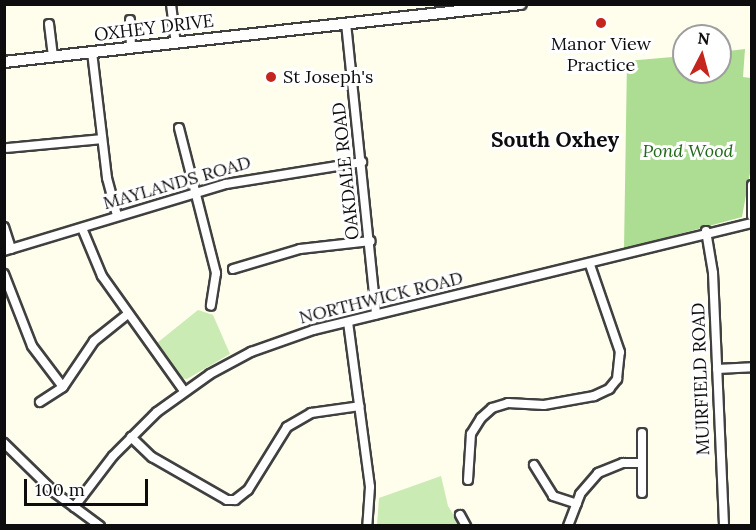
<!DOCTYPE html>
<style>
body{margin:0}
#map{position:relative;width:756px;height:530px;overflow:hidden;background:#fffdec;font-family:Lora,serif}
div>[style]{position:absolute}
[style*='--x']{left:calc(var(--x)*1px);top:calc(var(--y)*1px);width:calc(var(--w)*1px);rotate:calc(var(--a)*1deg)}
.green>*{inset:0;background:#cbebb4}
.forest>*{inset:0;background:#acdd92}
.roads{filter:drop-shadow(2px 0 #404040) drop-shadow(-2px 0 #404040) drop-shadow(0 2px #404040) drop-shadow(0 -2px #404040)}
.minor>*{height:8px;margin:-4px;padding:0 4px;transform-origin:4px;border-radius:4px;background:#fff}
.tertiary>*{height:10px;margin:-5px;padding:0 5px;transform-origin:5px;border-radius:5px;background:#fff}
.dots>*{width:16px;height:16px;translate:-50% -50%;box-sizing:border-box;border:3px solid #fff;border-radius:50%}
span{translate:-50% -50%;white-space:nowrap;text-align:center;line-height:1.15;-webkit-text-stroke:6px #fff;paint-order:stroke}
.street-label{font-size:18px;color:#0d0d0d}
.poi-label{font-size:18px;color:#0d0d0d}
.left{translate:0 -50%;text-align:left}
.park-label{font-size:18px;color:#22681a;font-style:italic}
.quarter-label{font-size:21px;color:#0d0d0d;font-weight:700}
.frame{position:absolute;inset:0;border:6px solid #0d0d0d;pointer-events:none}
.north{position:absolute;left:672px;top:24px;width:60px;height:60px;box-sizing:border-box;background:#fff;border:2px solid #9e9e9e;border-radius:50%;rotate:6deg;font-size:16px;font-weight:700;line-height:24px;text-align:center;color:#0d0d0d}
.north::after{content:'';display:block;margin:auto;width:21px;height:27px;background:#c4261d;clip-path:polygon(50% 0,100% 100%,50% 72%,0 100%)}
.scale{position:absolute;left:24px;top:479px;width:124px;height:27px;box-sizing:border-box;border:3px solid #0d0d0d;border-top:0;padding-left:8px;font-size:18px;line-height:21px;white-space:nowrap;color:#0d0d0d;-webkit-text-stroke:4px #fff;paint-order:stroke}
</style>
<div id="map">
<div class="green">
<i style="clip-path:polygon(198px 310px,213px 315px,230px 354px,187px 379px,181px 378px,157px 343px)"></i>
<i style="clip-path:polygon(441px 476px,448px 506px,460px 525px,377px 525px,379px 498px)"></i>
</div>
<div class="forest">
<i style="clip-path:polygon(745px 49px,743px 77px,751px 78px,752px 162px,742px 217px,624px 249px,627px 61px,684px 56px,684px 72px,720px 72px,720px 52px)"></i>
</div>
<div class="roads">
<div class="minor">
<i style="--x:171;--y:4;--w:39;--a:83"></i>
<i style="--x:130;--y:20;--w:27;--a:88"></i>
<i style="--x:346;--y:23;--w:293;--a:84.1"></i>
<i style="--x:49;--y:24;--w:33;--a:83"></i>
<i style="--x:92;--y:52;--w:127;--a:83.2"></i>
<i style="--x:107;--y:178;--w:39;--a:75"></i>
<i style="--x:179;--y:128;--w:150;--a:75.7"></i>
<i style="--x:216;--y:273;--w:33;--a:99"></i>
<i style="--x:7;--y:148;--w:95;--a:-5.4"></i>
<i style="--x:752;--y:185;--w:31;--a:90"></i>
<i style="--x:4;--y:227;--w:23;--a:72"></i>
<i style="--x:82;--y:228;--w:52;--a:67.4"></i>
<i style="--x:102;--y:276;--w:141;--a:54.5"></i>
<i style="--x:706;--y:231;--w:43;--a:80.5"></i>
<i style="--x:713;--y:273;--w:253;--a:87.5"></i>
<i style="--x:4;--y:251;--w:232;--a:-16.8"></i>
<i style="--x:226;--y:184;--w:138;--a:-9.2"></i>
<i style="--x:233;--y:269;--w:70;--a:-16.6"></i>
<i style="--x:300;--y:249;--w:71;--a:-6.4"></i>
<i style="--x:4;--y:274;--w:77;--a:68.7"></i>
<i style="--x:32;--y:346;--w:51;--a:52.9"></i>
<i style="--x:63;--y:387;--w:55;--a:-56"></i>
<i style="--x:94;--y:341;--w:43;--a:-38.5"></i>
<i style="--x:348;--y:322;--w:166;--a:82.4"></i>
<i style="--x:370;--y:487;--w:39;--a:94"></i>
<i style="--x:717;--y:369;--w:35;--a:-3"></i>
<i style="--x:40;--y:402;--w:27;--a:-33"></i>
<i style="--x:131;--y:437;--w:29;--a:44"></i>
<i style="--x:152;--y:457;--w:86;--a:29.8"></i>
<i style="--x:227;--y:500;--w:8;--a:0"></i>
<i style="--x:235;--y:500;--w:16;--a:-38"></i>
<i style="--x:248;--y:490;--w:74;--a:-58.2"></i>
<i style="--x:287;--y:427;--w:28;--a:-30"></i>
<i style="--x:311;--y:413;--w:49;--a:-8.1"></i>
<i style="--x:4;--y:443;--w:70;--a:44.4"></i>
<i style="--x:54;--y:492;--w:57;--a:36.5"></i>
<i style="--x:534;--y:465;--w:36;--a:58"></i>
<i style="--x:553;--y:496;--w:25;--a:18"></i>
<i style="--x:468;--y:480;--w:46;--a:-86.3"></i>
<i style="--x:471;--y:434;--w:19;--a:-58"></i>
<i style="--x:481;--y:418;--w:15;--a:-42"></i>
<i style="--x:492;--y:408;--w:17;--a:-17"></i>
<i style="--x:508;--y:403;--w:36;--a:3"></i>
<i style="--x:544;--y:405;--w:51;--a:-10.2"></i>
<i style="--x:594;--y:396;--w:17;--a:-25"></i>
<i style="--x:609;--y:389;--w:13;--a:-51"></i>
<i style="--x:617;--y:379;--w:27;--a:-84"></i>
<i style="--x:620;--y:352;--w:92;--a:-109"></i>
<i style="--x:642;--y:493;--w:60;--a:-90"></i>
<i style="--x:74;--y:507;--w:64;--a:-52.6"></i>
<i style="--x:113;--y:456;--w:62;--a:-45"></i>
<i style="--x:157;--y:412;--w:65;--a:-35.6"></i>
<i style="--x:210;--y:374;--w:47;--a:-28.2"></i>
<i style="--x:251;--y:352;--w:66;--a:-19.5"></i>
<i style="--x:313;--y:330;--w:452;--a:-13.7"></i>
<i style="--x:460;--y:515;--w:13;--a:61"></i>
<i style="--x:568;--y:526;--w:34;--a:-69"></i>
<i style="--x:580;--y:494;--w:28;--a:-49"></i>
<i style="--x:598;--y:473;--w:27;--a:-22"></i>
<i style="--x:623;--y:463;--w:17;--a:0"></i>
</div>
<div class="tertiary">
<i style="--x:4;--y:62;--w:520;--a:-6.4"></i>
</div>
</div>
<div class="dots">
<i style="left:601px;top:23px;background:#c4261d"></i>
<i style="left:271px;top:77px;background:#c4261d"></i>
</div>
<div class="street-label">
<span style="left:154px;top:28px;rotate:-7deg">OXHEY DRIVE</span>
<span style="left:346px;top:171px;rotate:-96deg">OAKDALE ROAD</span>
<span style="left:177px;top:183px;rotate:-16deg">MAYLANDS ROAD</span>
<span style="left:381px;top:298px;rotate:-14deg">NORTHWICK ROAD</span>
<span style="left:701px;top:379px;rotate:-92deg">MUIRFIELD ROAD</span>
</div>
<div class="poi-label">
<span style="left:601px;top:55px">Manor View<br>Practice</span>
<span class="left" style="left:283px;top:77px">St Joseph's</span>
</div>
<div class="park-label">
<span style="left:688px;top:151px">Pond Wood</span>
</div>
<div class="quarter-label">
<span style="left:555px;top:140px">South Oxhey</span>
</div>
<div class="frame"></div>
<div class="north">N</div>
<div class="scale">100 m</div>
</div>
